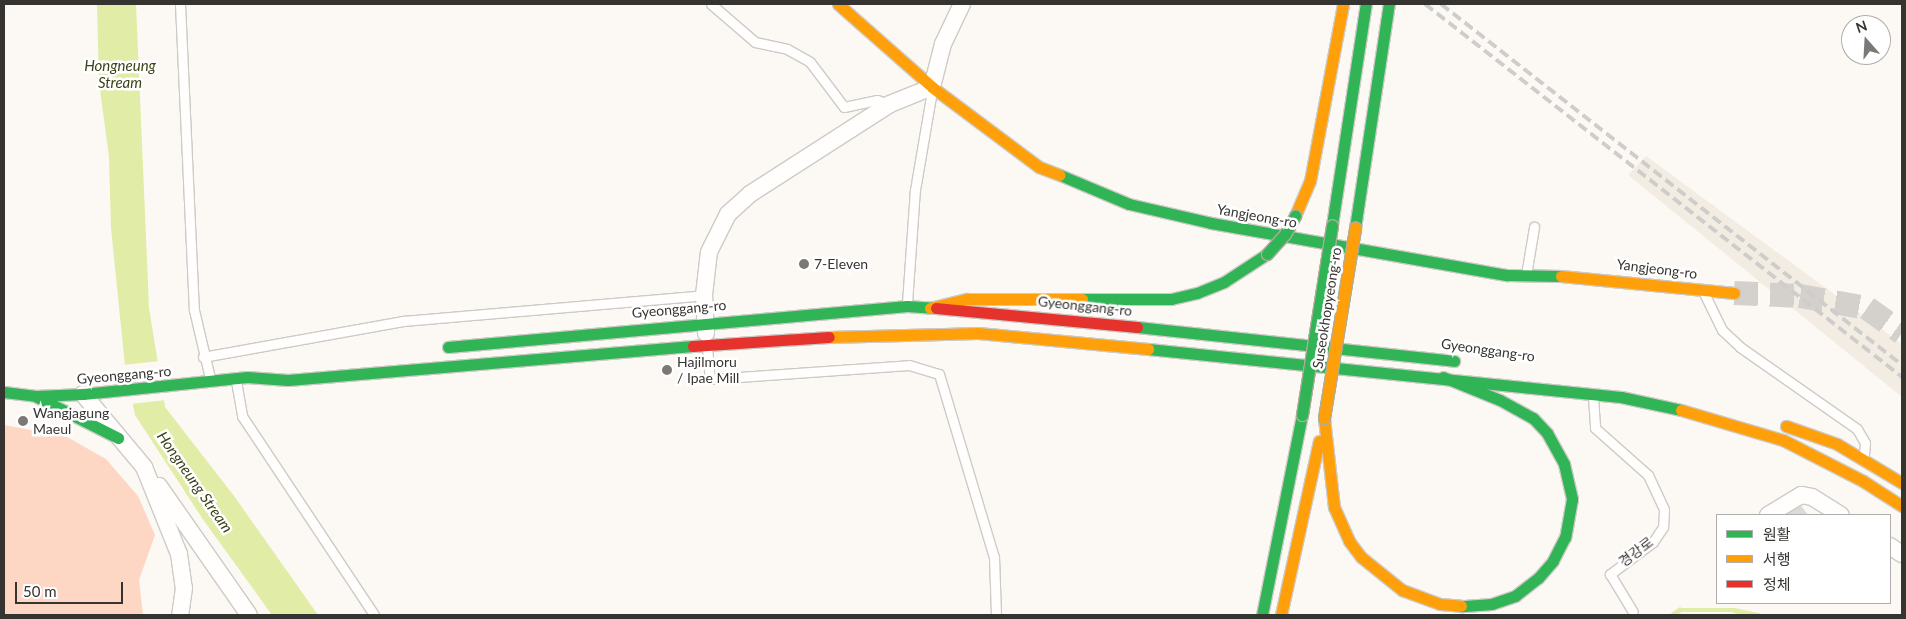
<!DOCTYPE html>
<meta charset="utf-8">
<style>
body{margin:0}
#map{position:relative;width:1906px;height:619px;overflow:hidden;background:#fcf8f4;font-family:Lato,"Noto Sans KR",sans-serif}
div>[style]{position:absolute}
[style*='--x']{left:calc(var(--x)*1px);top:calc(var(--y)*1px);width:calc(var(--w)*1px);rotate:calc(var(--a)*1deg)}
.built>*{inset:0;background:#f3ece2}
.green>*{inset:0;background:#fdd6c4}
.water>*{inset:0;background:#e1eca6}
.pier>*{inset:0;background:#fcf8f4}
.stream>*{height:4.5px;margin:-2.25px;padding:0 2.25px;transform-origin:2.25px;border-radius:2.25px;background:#e1eca6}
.building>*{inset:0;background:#dedad7}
.secondary-tunnel>*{height:24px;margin-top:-12px;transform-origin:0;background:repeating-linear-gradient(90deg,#d4d1cd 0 24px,transparent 0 36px)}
.roads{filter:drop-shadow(1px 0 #cdcbc7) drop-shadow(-1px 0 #cdcbc7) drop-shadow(0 1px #cdcbc7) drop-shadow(0 -1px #cdcbc7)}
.lane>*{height:9px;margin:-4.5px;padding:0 4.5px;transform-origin:4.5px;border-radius:4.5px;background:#fffefd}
.street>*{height:16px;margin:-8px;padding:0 8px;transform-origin:8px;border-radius:8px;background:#fffefd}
.fast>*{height:11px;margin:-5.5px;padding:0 5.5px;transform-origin:5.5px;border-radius:5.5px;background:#30b455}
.slow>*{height:11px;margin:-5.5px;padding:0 5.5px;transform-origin:5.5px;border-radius:5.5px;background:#ff9f0a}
.jam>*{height:11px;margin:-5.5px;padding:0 5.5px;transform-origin:5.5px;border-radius:5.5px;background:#e5322d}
.rail>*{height:4px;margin-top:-2px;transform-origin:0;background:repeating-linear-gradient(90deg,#cecdcb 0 10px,transparent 0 15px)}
.bridges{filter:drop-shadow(1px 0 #b0ac9a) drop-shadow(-1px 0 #b0ac9a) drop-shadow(0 1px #b0ac9a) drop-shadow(0 -1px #b0ac9a)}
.fast-bridge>*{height:11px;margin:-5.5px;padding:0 5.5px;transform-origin:5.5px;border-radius:5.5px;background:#30b455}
.slow-bridge>*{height:11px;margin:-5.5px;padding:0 5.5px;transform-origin:5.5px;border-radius:5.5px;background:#ff9f0a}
.dots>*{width:14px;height:14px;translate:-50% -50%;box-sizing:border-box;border:2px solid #fff;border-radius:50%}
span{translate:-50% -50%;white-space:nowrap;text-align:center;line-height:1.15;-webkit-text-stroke:5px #fff;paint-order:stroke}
.street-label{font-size:14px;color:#363430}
.poi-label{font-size:14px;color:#363430}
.left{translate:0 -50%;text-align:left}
.water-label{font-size:15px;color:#3b4219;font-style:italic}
.frame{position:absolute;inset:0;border:5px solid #363430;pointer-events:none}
.legend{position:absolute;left:1716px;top:514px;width:175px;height:90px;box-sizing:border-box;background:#fff;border:1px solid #afaeac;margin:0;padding:6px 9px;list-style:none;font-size:15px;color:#363430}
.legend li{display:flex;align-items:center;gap:10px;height:25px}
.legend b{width:25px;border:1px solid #afaeac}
.north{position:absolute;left:1841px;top:15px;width:50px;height:50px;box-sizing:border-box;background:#fff;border:1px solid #afaeac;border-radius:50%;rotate:341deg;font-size:14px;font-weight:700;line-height:20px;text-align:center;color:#363430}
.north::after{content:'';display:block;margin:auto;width:18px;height:22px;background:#7b7975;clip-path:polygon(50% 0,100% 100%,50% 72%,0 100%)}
.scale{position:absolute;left:15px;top:582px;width:108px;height:22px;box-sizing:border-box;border:2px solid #363430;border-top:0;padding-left:6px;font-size:15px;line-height:18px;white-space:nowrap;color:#363430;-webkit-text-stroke:4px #fff;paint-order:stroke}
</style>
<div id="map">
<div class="built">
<i style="clip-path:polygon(1646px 156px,1902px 344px,1902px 397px,1628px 175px)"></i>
</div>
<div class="green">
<i style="clip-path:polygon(4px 425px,67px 437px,106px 459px,138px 496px,155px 535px,139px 580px,143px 615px,4px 615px)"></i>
</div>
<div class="water">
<i style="clip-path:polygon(97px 4px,136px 4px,149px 308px,165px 407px,234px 496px,318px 615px,272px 615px,202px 518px,135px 415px,125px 366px,111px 228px,109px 157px,99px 82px)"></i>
</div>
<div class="pier">
<i style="clip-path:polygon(160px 361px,166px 400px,131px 404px,122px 365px)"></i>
</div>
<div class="stream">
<i style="--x:1672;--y:615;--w:9;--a:-36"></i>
<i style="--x:1679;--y:610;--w:55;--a:0"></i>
<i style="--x:1734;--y:610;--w:25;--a:12"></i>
</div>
<div class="building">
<i style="clip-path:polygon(1799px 503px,1808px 515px,1781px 515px)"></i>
</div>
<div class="secondary-tunnel">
<i style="--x:1734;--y:293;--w:66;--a:2.6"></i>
<i style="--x:1800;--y:296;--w:68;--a:10.2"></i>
<i style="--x:1867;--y:308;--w:43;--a:35.5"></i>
</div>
<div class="roads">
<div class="lane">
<i style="--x:180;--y:4;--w:306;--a:87.4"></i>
<i style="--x:194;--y:310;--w:70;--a:76.8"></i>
<i style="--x:711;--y:4;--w:58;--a:40.8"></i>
<i style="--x:755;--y:42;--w:33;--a:12"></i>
<i style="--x:787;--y:49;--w:26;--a:29"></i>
<i style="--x:810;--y:62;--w:56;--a:52.9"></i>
<i style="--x:844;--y:107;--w:34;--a:-12"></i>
<i style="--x:877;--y:100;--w:13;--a:18"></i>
<i style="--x:1526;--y:275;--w:49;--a:-80.5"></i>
<i style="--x:1703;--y:291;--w:43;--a:64"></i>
<i style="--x:1722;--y:330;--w:25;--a:43"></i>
<i style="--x:1740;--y:347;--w:143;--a:35"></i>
<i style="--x:1857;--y:429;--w:16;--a:60"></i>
<i style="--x:1865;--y:443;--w:12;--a:95"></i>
<i style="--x:907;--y:303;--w:113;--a:-86"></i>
<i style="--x:915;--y:190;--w:100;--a:-80.3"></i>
<i style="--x:707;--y:347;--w:32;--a:85"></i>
<i style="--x:710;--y:379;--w:199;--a:-4"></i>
<i style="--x:909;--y:365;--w:31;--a:17"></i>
<i style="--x:939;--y:374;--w:191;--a:73.3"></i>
<i style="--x:994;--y:557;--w:58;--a:88"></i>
<i style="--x:203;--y:357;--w:203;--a:-10.2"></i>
<i style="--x:403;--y:321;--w:302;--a:-4.9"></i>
<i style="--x:236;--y:381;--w:36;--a:80"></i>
<i style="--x:242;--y:416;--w:239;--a:56.4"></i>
<i style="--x:1593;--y:397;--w:31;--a:86"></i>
<i style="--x:1595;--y:428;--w:71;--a:41.6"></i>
<i style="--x:1648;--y:475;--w:38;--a:65"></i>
<i style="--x:1664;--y:510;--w:17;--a:93"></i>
<i style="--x:1663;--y:527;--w:18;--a:124"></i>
<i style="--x:1653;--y:542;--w:54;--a:143.3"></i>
<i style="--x:1610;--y:574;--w:44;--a:58.8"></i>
</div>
<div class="street">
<i style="--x:706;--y:333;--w:38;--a:-93"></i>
<i style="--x:704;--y:295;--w:43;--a:-83.4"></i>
<i style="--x:709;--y:252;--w:42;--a:-63.4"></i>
<i style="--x:728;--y:214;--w:30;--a:-42"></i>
<i style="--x:750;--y:194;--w:166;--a:-32.7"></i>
<i style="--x:890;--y:104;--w:45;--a:-22"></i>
<i style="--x:932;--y:87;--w:44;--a:-75.7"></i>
<i style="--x:943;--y:44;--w:44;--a:-64.6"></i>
<i style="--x:83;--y:394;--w:95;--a:50.1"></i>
<i style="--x:144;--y:467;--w:94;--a:68.1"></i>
<i style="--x:179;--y:554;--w:34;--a:82"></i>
<i style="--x:184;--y:588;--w:27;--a:98"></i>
<i style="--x:159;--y:486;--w:157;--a:55.1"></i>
<i style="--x:1768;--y:515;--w:39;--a:-31"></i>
<i style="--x:1801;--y:495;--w:11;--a:10"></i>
<i style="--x:1812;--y:497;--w:34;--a:32"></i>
<i style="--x:1890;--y:546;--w:14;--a:34"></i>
</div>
<div class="fast">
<i style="--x:1060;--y:175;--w:75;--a:22.8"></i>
<i style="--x:1129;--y:204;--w:84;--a:13"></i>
<i style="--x:1211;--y:223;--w:301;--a:10"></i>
<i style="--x:1507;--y:275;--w:54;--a:1.1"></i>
<i style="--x:1332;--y:225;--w:224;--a:-81.3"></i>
<i style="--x:1355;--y:228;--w:227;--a:-81.4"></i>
<i style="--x:1082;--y:299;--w:89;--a:0"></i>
<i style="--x:1171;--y:299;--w:27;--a:-13"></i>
<i style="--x:1197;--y:293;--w:29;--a:-22"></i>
<i style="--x:1224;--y:282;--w:51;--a:-33.1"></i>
<i style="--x:1137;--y:327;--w:319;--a:6.1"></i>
<i style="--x:448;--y:347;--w:461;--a:-5.1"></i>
<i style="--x:907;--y:306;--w:29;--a:4"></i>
<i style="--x:1148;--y:349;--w:475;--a:5.8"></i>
<i style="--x:1621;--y:397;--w:61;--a:12.2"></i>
<i style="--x:1443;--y:377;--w:61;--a:22"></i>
<i style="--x:1500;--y:400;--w:38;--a:29"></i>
<i style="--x:1533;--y:418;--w:21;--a:47"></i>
<i style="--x:1547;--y:433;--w:35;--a:61"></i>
<i style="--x:1564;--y:464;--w:36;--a:77"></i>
<i style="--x:1572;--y:499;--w:39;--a:100"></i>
<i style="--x:1565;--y:537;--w:27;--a:117"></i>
<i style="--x:1553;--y:561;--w:23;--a:131"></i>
<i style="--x:1538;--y:578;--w:29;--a:142"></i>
<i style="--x:1515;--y:596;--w:24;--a:161"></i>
<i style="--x:1492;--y:604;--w:31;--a:176"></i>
<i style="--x:4;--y:392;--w:32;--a:7"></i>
<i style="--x:36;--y:396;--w:47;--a:-2.4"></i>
<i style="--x:83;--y:394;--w:165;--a:-5.9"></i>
<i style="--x:247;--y:377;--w:41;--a:4.2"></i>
<i style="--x:288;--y:380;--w:406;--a:-4.8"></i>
<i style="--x:37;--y:397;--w:91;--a:26.8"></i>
<i style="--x:1262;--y:615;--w:204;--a:-78.7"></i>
</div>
<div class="slow">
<i style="--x:838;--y:4;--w:125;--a:41.4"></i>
<i style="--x:932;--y:87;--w:134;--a:36.8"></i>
<i style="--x:1039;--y:167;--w:22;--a:21"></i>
<i style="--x:1295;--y:216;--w:38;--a:-67"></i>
<i style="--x:1310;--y:181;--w:180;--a:-79.4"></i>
<i style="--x:1561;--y:276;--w:174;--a:5.6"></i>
<i style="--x:930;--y:308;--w:38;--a:-14"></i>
<i style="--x:967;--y:299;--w:115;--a:0"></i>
<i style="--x:829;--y:337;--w:149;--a:-1.5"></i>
<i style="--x:978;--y:333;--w:171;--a:5.4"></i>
<i style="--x:1681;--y:410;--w:106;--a:16.4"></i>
<i style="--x:1783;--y:440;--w:90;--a:27.1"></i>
<i style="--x:1863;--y:481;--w:46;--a:32.7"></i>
<i style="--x:1324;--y:418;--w:90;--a:83.6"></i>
<i style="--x:1334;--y:507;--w:37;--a:66"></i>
<i style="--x:1349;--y:541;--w:20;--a:53"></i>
<i style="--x:1361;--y:557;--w:53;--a:38.8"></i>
<i style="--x:1402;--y:590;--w:40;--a:20.2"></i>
<i style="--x:1440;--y:604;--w:21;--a:5"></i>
<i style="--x:1786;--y:426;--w:54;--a:19.4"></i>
<i style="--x:1837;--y:444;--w:76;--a:31"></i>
<i style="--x:1281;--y:615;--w:178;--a:-77.7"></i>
</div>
<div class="jam">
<i style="--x:936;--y:308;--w:202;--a:5.4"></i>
<i style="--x:693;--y:346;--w:136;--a:-3.8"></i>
</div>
</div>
<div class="rail">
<i style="--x:1425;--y:4;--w:606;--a:38.02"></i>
<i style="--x:1441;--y:4;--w:586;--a:38.06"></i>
</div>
<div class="bridges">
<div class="fast-bridge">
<i style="--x:1267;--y:254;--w:27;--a:-48"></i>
<i style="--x:1285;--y:234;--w:21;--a:-61"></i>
<i style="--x:1302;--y:415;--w:192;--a:-81"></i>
</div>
<div class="slow-bridge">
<i style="--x:1324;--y:418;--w:193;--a:-80.7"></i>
</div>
</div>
<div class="dots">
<i style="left:804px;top:264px;background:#7b7975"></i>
<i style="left:667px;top:370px;background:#7b7975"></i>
<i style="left:23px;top:421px;background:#7b7975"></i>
</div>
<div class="street-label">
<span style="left:1257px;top:216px;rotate:10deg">Yangjeong-ro</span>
<span style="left:1657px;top:269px;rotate:7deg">Yangjeong-ro</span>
<span style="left:1085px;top:306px;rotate:6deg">Gyeonggang-ro</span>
<span style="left:1327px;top:308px;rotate:-81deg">Suseokhopyeong-ro</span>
<span style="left:679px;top:309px;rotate:-5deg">Gyeonggang-ro</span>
<span style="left:1488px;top:350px;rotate:8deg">Gyeonggang-ro</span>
<span style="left:124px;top:375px;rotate:-5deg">Gyeonggang-ro</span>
<span style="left:1636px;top:552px;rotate:-37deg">경강로</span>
</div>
<div class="poi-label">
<span class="left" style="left:814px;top:264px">7-Eleven</span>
<span class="left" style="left:677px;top:370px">Hajilmoru<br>/ Ipae Mill</span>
<span class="left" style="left:33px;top:421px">Wangjagung<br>Maeul</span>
</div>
<div class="water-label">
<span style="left:120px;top:74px">Hongneung<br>Stream</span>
<span style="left:195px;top:482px;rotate:55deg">Hongneung Stream</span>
</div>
<div class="frame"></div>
<ul class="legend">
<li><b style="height:6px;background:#30b455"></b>원활</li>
<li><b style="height:6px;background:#ff9f0a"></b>서행</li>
<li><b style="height:6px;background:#e5322d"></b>정체</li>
</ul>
<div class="north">N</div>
<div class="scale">50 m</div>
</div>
